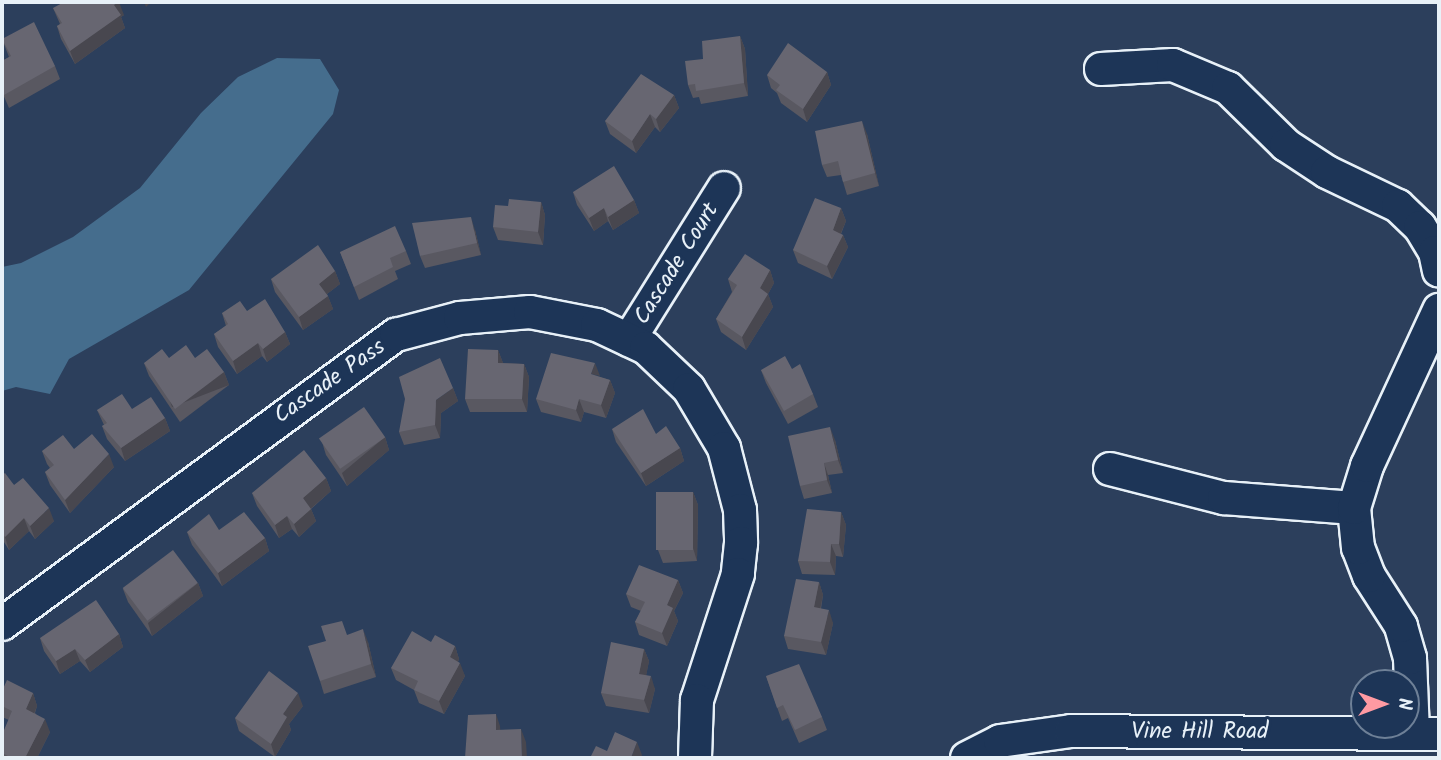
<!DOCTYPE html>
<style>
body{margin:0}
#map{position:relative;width:1441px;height:760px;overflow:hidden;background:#2c3f5c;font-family:Kalam,sans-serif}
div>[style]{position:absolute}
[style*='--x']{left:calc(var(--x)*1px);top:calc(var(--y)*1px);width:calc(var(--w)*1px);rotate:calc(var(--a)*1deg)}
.water>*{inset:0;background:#456d8d}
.roads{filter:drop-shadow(2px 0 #e8f1f8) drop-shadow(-2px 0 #e8f1f8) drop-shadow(0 2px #e8f1f8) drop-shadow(0 -2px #e8f1f8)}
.minor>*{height:32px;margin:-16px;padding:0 16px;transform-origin:16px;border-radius:16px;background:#1d3557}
.wall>*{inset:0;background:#595861}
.shaded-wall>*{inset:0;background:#48474f;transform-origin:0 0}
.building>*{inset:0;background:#676671;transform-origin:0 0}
span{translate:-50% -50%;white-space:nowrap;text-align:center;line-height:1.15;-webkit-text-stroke:6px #1d3557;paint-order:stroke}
.street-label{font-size:23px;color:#e8f1f8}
.frame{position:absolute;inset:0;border:4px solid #e8f1f8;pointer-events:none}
.north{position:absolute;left:1350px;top:669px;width:70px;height:70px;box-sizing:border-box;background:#1d3557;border:2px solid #6e8097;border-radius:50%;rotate:90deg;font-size:19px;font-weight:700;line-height:28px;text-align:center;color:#e8f1f8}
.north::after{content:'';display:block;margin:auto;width:24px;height:32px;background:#ff9aa2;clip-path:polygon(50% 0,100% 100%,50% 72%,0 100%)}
</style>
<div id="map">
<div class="water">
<i style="clip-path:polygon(277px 58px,320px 59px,339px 90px,333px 114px,189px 290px,69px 359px,50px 394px,16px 387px,2px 391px,2px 267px,21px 263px,73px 237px,140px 188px,201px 113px,238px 77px)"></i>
</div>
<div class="roads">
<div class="minor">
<i style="--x:1101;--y:69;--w:72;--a:-3.2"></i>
<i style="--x:1173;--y:65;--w:60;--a:22.7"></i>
<i style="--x:1228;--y:88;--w:81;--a:44.5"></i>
<i style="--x:1286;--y:145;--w:49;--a:33.4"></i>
<i style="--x:1327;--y:172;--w:79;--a:25.6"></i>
<i style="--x:1398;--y:206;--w:30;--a:44"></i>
<i style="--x:1420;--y:227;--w:29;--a:59"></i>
<i style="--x:1435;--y:252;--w:19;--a:78"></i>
<i style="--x:629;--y:340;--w:179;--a:-58"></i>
<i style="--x:1110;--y:469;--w:118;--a:14.3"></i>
<i style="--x:1224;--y:498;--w:130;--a:4.4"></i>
<i style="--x:2;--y:624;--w:489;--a:-36.3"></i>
<i style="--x:396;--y:335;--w:66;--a:-14.9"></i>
<i style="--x:460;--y:318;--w:70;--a:-4.9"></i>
<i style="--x:530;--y:312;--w:68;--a:11"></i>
<i style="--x:597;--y:325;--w:54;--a:25.1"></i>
<i style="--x:646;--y:348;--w:59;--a:43.6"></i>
<i style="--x:689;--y:389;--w:69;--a:59.3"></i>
<i style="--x:724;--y:448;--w:64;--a:75.5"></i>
<i style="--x:740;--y:510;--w:33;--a:88"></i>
<i style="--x:741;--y:543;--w:31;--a:96"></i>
<i style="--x:738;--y:574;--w:133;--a:108"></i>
<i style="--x:697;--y:700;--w:58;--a:92"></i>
<i style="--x:1413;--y:733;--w:75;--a:-92.3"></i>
<i style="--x:1410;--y:658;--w:33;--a:-106"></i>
<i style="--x:1401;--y:626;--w:59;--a:-122.6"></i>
<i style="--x:1369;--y:576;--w:30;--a:-111"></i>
<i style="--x:1358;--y:548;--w:40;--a:-95.7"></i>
<i style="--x:1354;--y:508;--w:44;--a:-72.8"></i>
<i style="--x:1367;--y:466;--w:172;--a:-65.2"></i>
<i style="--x:967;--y:758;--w:37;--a:-27"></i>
<i style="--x:1000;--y:741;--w:72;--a:-8"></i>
<i style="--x:1071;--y:731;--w:368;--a:0.5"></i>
</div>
</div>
<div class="wall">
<i style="clip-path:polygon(53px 8px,124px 15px,121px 17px,125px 28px,75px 64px,61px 39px,57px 26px,60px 24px)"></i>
<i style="clip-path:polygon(740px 36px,745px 49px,748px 96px,701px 104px,699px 97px,693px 98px,688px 85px,703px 59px)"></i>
<i style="clip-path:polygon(2px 39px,55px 66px,60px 79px,9px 108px,2px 92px,2px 61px,9px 57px)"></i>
<i style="clip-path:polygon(827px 72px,831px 85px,807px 122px,781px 103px,777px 93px,771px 88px,767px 75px)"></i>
<i style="clip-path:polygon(674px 95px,679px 108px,660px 132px,655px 127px,636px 153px,610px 134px,605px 121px)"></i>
<i style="clip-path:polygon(867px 134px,879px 186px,847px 195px,841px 175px,827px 177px,822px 165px)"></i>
<i style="clip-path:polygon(573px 192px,634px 200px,639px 213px,613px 230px,608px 221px,594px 231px,577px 205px)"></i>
<i style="clip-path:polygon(541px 202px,545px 215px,543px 245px,498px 240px,493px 227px,508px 206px)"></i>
<i style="clip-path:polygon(841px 208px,846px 221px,841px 234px,843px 235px,848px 247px,832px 279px,798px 263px,793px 250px)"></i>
<i style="clip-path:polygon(475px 230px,481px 255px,425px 268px,420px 256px)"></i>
<i style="clip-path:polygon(406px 251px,411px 264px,395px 271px,398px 279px,359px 300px,340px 252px)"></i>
<i style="clip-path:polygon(770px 270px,774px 283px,768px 294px,773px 307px,746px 350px,721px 332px,716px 319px,732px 292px,728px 279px)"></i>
<i style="clip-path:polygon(335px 271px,340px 284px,327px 294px,333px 309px,303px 330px,275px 292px,271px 279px)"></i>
<i style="clip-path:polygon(247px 311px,285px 332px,290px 344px,267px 362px,262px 356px,237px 374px,218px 347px,214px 334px,226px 326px,222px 313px)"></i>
<i style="clip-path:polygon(498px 350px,503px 363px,524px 364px,529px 377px,527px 412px,470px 412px,465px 399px)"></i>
<i style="clip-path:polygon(169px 358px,195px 358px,224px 372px,229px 385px,180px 422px,149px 376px,144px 363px)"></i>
<i style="clip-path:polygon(792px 369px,813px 394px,818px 407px,788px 424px,766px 383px,761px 370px)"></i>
<i style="clip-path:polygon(599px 377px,610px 380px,615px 393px,606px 418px,584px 412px,581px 422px,541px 412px,536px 399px)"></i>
<i style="clip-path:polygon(453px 388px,458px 401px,441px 413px,440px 438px,404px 445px,399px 432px)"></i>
<i style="clip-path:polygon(132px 409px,165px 418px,170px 431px,125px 461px,107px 439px,102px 426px,104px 425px,97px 410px)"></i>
<i style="clip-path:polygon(612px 429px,656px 434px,680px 448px,684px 461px,646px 486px,616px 442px)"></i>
<i style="clip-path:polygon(385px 437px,389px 450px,347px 486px,326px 455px,322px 442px)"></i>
<i style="clip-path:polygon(835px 440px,843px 473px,828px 475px,832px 493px,804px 499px,800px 486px)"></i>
<i style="clip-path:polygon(74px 449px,114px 467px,70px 513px,50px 485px,45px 472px,50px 468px,47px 464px,42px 451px)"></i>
<i style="clip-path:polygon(2px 475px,14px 485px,54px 521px,35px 539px,29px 531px,9px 550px,2px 539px)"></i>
<i style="clip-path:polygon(326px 478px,331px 491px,311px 509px,316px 521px,299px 537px,292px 529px,279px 538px,257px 506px,252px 493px)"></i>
<i style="clip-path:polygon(693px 492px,698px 505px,697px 561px,663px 563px,658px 550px)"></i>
<i style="clip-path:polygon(841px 512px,846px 525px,843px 557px,836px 556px,835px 575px,802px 574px,798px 561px)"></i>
<i style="clip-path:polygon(219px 530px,265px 538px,269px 551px,222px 586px,192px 545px,187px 532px)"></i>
<i style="clip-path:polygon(678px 580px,683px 593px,674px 611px,678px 621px,667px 646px,639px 635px,635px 622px,641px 611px,631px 607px,626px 594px)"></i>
<i style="clip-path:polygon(819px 582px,823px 595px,821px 609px,833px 623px,826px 655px,788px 649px,784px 636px)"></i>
<i style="clip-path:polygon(198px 583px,203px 596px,152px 636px,128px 602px,123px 589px)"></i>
<i style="clip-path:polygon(119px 634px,123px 647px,90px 672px,80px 661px,60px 674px,44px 651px,40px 638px)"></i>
<i style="clip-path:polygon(348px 635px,368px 642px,376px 677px,324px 694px,320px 681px)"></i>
<i style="clip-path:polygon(431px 642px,455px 646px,459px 659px,458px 662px,465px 676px,444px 714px,419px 703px,414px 690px,396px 680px,391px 668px)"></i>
<i style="clip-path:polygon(644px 649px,649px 661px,646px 675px,655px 689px,649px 713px,606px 706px,601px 693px)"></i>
<i style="clip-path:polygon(766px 676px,822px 717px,827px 730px,799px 743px,788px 718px,782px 721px)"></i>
<i style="clip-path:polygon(2px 691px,33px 693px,37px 706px,35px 713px,50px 732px,37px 758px,2px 758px,2px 735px,9px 720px,2px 717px)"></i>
<i style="clip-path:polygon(303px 706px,289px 724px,291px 730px,275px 757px,239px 731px,235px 718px)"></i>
</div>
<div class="shaded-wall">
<i style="clip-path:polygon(119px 2px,124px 15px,121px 17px,125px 28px,75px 64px,70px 51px,114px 5px)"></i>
<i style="clip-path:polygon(144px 2px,151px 2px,146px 7px)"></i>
<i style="clip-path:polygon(740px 36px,745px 49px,748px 96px,744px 83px)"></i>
<i style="clip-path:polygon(827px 72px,831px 85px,807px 122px,803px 109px)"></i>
<i style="clip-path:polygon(674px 95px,679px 108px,660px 132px,656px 119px)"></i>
<i style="clip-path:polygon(650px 114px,655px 127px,636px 153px,632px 141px)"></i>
<i style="clip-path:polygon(862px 121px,867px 134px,879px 186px,875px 173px)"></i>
<i style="clip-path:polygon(634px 200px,639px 213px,613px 230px,608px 217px)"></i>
<i style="clip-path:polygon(541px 202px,545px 215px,543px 245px,538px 232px)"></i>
<i style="clip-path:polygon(604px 208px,608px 221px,594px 231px,589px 218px)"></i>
<i style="clip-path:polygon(841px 208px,846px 221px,837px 242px,833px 230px)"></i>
<i style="clip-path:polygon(471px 217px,475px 230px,481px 255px,477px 243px)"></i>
<i style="clip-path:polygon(843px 235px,848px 247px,832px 279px,827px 266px)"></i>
<i style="clip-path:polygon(770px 270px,774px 283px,768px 294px,773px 307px,746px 350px,742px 337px,760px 288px)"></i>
<i style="clip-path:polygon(335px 271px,340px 284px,323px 297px,319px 284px)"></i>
<i style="clip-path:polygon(328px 296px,333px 309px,303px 330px,299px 317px)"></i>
<i style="clip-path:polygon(285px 332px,290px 344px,267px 362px,263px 349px)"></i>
<i style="clip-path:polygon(258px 343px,262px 356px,237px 374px,233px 361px)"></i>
<i style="clip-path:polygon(498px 350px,503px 363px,498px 363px)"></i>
<i style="clip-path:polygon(595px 363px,600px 376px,591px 374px)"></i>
<i style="clip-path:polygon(524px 364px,529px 377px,527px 412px,522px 399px)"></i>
<i style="left:224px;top:372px;width:14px;height:61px;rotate:69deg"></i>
<i style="clip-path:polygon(610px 380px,615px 393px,606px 418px,601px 405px)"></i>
<i style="clip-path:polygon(453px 388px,458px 401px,441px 413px,440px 438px,435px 425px,436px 400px)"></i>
<i style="clip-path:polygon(579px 399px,584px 412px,581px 422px,576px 410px)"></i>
<i style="clip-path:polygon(165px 418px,170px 431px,125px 461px,121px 448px)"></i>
<i style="clip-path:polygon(830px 427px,835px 440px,843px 473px,838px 460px)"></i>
<i style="clip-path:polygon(385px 437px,389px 450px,347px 486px,342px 473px)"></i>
<i style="clip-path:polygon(680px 448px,684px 461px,646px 486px,641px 473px)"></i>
<i style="clip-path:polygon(109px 454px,114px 467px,70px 513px,65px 500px)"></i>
<i style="clip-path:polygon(824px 463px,828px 475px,832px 493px,827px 480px)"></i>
<i style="clip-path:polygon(326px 478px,331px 491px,308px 511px,303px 498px)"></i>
<i style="clip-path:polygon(693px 492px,698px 505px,697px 561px,693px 548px)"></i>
<i style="clip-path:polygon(49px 508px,54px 521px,35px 539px,30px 526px)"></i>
<i style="clip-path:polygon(311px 509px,316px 521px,299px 537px,294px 524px)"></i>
<i style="clip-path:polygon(841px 512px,846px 525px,843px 557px,839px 544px)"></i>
<i style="clip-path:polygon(287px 516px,292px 529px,279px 538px,275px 525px)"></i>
<i style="clip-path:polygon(24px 518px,29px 531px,9px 550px,5px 537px)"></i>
<i style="clip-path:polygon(265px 538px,269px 551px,222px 586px,218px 573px)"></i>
<i style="clip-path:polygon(831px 544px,836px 556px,835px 575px,830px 562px)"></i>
<i style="clip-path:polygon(678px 580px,683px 593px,674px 611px,678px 621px,667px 646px,662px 633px,667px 605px)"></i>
<i style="clip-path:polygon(819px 582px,823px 595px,818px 620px,814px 607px)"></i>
<i style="clip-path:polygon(198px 583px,203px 596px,152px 636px,148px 623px)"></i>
<i style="clip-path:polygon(829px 610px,833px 623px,826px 655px,821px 642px)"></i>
<i style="clip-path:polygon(363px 629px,368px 642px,376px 677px,371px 664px)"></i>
<i style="clip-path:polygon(119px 634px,123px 647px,90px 672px,85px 660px)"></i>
<i style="clip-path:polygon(455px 646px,459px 659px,455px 670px,450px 657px)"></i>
<i style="clip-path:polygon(75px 649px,80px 661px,60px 674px,56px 661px)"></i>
<i style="clip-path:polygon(644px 649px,649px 661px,644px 687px,639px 674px)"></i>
<i style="clip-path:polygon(460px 663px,465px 676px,444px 714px,439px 701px)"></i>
<i style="clip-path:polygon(651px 676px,655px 689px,649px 713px,644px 700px)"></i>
<i style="clip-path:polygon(33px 693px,37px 706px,31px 722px,26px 709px)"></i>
<i style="clip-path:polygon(298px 693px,303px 706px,289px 724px,291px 730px,275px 757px,271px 744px,283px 714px)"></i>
<i style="clip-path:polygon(496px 714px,500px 726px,501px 742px,496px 730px)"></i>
<i style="clip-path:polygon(45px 719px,50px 732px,37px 758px,25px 758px)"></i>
<i style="clip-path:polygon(521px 729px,526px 742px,527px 758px,522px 758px)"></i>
<i style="clip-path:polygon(637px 742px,642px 755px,641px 758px,631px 758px)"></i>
</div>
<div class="building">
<i style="clip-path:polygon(64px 2px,119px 2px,114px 5px,121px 15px,70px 51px,57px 26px,62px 23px,53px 8px)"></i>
<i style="clip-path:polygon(34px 22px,55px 66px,4px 95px,2px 90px,2px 61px,11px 56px,2px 39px)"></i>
<i style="clip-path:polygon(740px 36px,744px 83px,696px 91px,695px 84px,688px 85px,685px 61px,703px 59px,702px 41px)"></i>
<i style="clip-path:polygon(788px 43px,827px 72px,803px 109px,776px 90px,780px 85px,767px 75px)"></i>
<i style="clip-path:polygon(641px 74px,674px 95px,656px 119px,650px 114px,632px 141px,605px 121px)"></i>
<i style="clip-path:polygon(862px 121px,875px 173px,843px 182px,838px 161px,822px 165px,815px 131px)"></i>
<i style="clip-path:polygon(614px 166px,634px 200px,608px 217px,604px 208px,589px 218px,573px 192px)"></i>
<i style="clip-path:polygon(815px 198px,841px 208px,833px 230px,843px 235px,827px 266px,793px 250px)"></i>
<i style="clip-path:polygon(509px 199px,541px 202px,538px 232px,493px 227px,495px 205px,508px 206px)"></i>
<i style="clip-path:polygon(471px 217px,477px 243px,420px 256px,412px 223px)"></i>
<i style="clip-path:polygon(395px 226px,406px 251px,390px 258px,393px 267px,354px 287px,340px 252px)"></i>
<i style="clip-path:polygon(318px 245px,335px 271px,319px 284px,328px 296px,299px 317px,271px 279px)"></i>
<i style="clip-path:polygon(745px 254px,770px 270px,760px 288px,768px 294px,742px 337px,716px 319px,737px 285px,728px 279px)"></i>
<i style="clip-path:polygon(265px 299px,285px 332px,263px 349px,258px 343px,233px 361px,214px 334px,228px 324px,222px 313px,240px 301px,247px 311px)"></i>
<i style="clip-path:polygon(186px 345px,195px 358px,207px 349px,224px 372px,175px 409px,144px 363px,162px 349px,169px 358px)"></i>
<i style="clip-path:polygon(468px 349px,498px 350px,498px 363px,524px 364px,522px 399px,465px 399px)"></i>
<i style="clip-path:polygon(551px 353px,595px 363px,591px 374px,610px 380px,601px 405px,579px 399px,576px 410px,536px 399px)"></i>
<i style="clip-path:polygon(785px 356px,792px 369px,800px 364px,813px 394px,784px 411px,761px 370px)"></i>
<i style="clip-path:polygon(440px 358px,453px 388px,436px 400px,435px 425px,399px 432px,405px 399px,399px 377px)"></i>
<i style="clip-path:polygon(122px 394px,132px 409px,151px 397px,165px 418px,121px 448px,102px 426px,107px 423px,97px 410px)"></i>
<i style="left:364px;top:407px;width:37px;height:55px;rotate:55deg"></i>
<i style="clip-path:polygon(643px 409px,656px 434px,666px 426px,680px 448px,641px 473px,612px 429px)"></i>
<i style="clip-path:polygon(830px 427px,838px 460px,824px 463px,827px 480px,800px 486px,788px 436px)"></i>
<i style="clip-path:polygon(92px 434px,109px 454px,65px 500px,45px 472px,54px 465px,42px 451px,63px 435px,74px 449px)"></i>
<i style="clip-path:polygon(304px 450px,326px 478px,303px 498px,311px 509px,294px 524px,287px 516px,275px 525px,252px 493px)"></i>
<i style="clip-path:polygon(5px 473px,14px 485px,23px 478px,49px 508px,30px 526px,24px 518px,5px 537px,2px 533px,2px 475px)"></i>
<i style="left:656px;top:492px;width:37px;height:58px"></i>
<i style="clip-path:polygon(807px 509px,841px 512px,839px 544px,831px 544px,830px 562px,798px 561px)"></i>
<i style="clip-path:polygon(244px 512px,265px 538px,218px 573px,187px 532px,209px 514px,219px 530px)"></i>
<i style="left:173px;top:550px;width:41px;height:63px;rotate:53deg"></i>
<i style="clip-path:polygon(639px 565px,678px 580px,667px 605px,673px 608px,662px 633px,635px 622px,645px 602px,626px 594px)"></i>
<i style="clip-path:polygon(796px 579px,819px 582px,814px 607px,829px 610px,821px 642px,784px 636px)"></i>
<i style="clip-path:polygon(96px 600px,119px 634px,85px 660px,75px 649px,56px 661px,40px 638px)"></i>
<i style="clip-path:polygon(342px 621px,347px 635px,363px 629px,371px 664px,320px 681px,308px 646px,326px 641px,321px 626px)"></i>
<i style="clip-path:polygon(412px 631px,431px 642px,435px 635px,455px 646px,450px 657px,460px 663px,439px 701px,414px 690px,418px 681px,391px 668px)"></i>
<i style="clip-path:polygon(611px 642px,644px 649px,639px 674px,651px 676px,644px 700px,601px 693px)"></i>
<i style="clip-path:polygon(799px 664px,822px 717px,795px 730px,783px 705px,777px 708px,766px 676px)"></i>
<i style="clip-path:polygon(269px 671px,298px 693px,283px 714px,287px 717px,271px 744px,235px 718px)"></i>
<i style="clip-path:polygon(7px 680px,33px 693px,26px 709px,45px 719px,25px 758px,12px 758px,2px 753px,2px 735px,12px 711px,2px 706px,2px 691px)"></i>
<i style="clip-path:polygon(496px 714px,496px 730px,521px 729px,522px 758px,465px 758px,468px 715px)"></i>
<i style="clip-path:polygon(615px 732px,637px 742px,631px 758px,590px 758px,596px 746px,607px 751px)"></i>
</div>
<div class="street-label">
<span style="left:677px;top:264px;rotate:-58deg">Cascade Court</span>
<span style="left:330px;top:382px;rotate:-35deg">Cascade Pass</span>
<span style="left:1200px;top:732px">Vine Hill Road</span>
</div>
<div class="frame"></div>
<div class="north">N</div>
</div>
